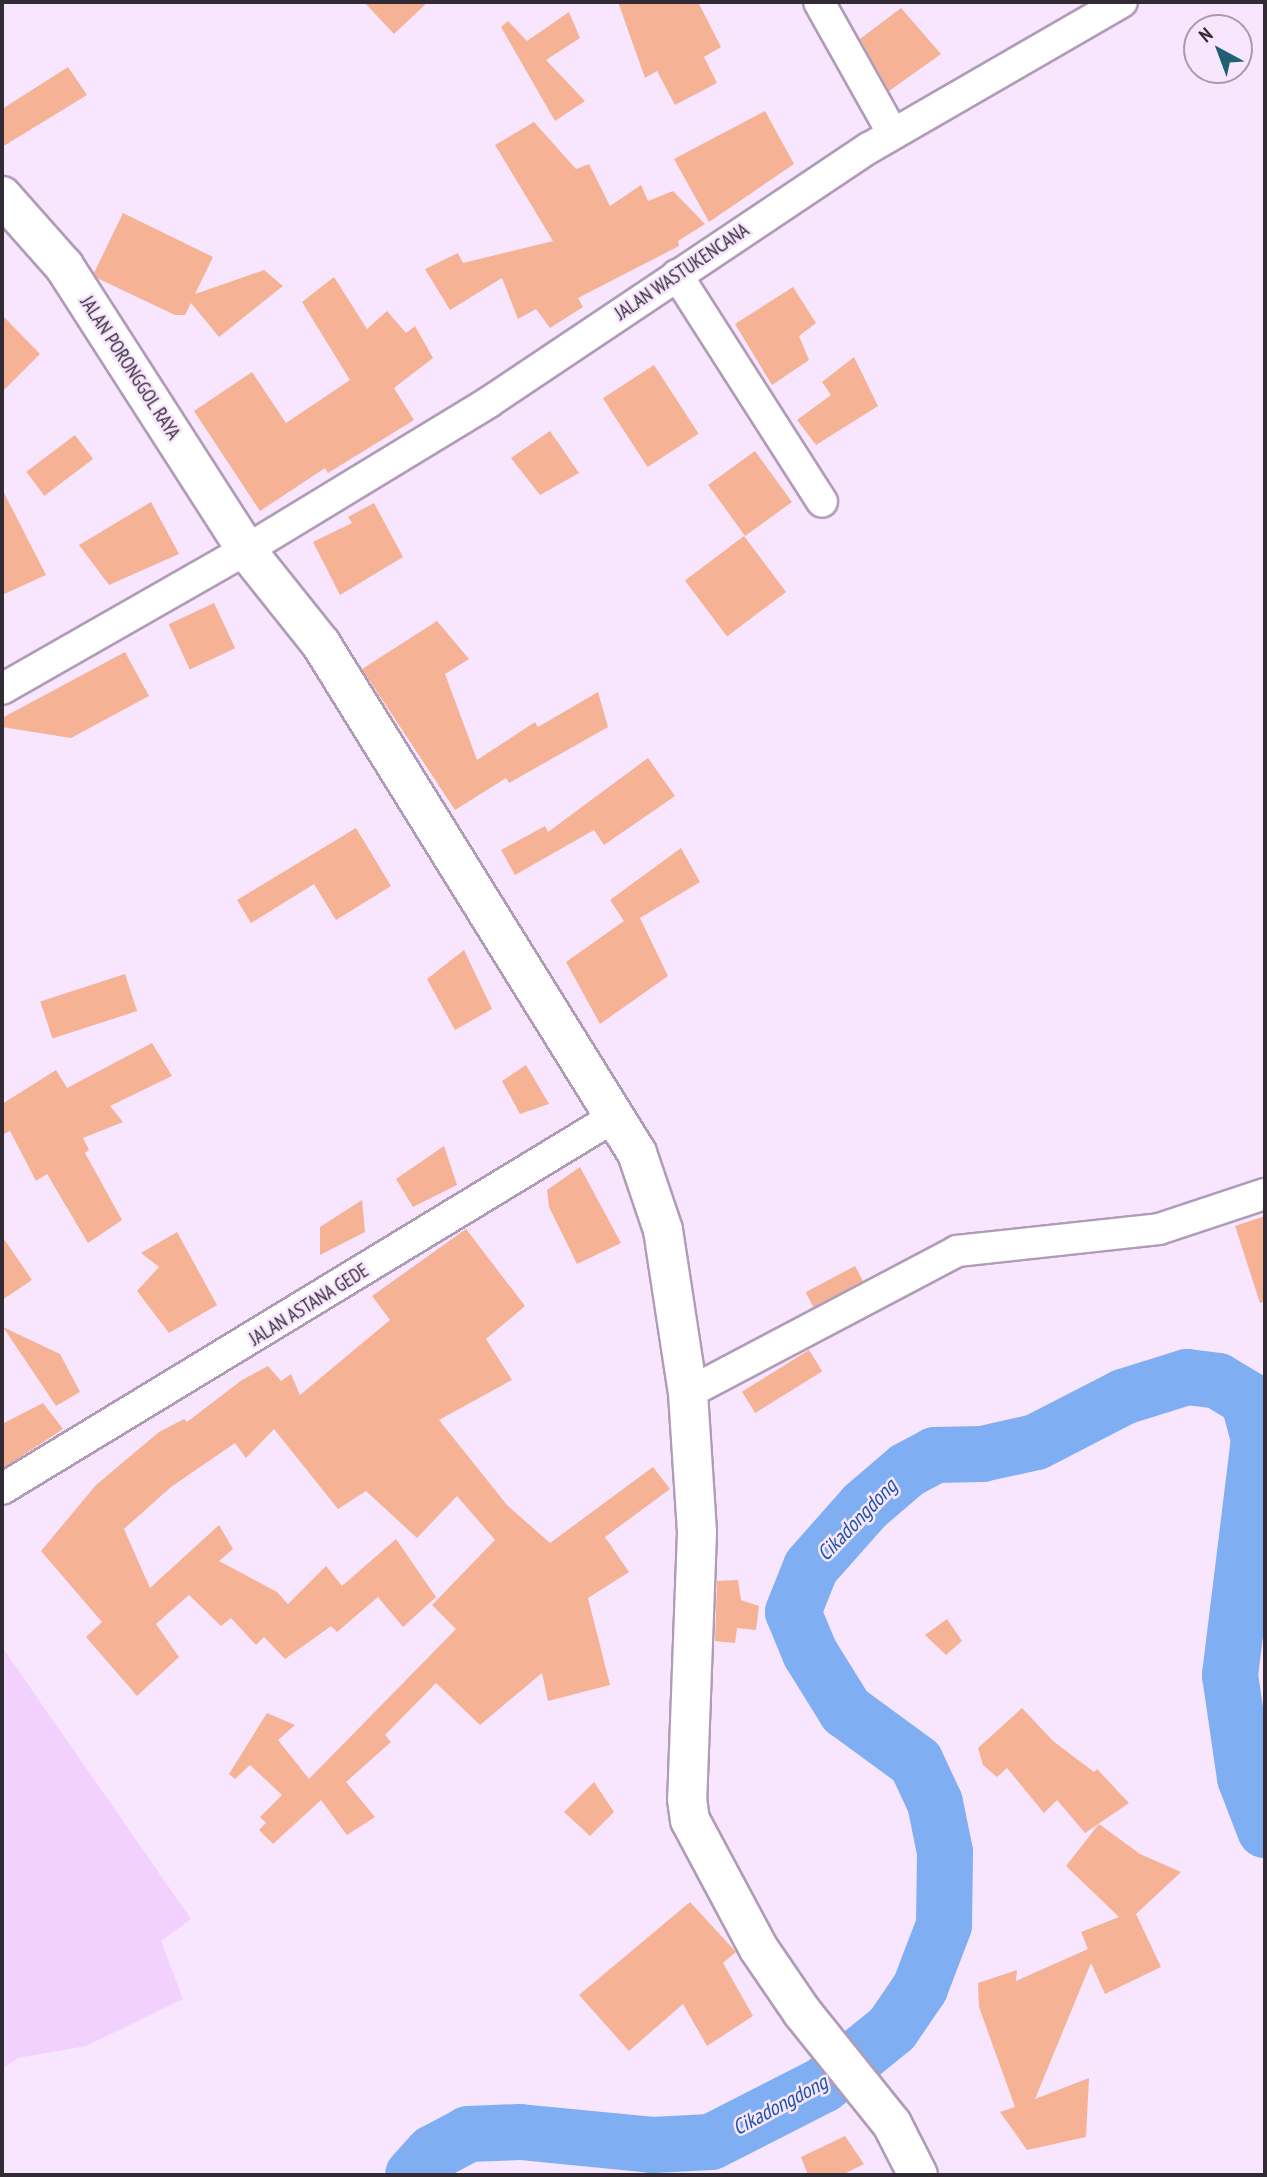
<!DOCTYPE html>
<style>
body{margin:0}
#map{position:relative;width:1267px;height:2177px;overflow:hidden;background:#f8e6fe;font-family:"PT Sans Narrow",sans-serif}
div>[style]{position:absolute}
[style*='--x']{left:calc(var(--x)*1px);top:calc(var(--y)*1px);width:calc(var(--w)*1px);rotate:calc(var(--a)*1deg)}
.green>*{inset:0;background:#f3d1ff}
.river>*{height:56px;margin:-28px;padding:0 28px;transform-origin:28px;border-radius:28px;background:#80aef3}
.building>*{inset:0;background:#f6b295;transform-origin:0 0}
.roads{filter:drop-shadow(2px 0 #b19cb8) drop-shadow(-2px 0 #b19cb8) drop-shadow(0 2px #b19cb8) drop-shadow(0 -2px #b19cb8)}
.street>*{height:30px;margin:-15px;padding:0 15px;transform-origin:15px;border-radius:15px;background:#fff}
.secondary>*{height:38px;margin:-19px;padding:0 19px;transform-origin:19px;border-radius:19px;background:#fff}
span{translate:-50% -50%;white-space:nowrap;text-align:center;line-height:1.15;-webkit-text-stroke:5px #f8e6fe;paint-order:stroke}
.street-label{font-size:19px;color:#322a35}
.water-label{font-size:21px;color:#1c55a4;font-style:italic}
.frame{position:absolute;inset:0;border:4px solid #322a35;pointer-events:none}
.north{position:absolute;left:1183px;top:14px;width:70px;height:70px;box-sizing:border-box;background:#f8e6fe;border:2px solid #a99bae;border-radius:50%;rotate:319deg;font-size:19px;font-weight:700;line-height:28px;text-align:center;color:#322a35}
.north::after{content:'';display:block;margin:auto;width:24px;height:32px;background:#1f6074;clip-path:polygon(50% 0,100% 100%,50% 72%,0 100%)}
</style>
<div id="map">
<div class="green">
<i style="clip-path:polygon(2px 1647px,191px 1919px,161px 1941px,183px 1999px,86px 2046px,18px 2058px,2px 2069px)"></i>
</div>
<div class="river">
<i style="--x:413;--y:2175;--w:30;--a:-48"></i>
<i style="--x:433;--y:2153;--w:40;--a:-28"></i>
<i style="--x:468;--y:2134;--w:52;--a:-2.2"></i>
<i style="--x:520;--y:2132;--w:133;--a:5.6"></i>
<i style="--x:652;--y:2145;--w:59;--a:-2.9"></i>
<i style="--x:711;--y:2142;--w:126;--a:-27"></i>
<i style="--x:823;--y:2085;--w:89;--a:-39.1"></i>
<i style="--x:892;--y:2029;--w:50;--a:-55.7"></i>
<i style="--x:920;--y:1988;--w:67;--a:-69.1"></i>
<i style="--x:944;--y:1925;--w:73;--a:-89.2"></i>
<i style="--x:945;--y:1852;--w:50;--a:-101.5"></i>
<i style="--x:935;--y:1803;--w:45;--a:-114.9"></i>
<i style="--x:916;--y:1762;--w:87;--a:-143.9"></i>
<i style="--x:846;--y:1711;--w:68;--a:-121.8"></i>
<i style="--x:810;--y:1653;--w:44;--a:-112.5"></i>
<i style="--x:793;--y:1612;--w:48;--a:-68.2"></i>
<i style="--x:811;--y:1567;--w:81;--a:-48.5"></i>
<i style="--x:865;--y:1506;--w:55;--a:-40.6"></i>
<i style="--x:907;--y:1470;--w:32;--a:-28"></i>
<i style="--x:935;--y:1455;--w:47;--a:-1.2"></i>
<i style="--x:982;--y:1454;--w:55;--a:-12.5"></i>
<i style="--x:1036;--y:1442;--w:98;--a:-27.3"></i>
<i style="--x:1123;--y:1397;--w:67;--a:-17.4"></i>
<i style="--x:1187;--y:1377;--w:31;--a:7"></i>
<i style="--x:1218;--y:1381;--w:35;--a:31"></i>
<i style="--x:1248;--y:1399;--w:41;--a:74.6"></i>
<i style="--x:1259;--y:1439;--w:238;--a:97"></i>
<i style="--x:1230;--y:1675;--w:104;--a:81.7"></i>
<i style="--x:1245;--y:1778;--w:56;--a:69"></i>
</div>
<div class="building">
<i style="clip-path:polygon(364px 2px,428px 2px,394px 34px)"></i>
<i style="clip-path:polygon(618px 2px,698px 2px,721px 47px,704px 57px,717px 83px,675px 105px,657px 71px,645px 78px)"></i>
<i style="clip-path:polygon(901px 8px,941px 54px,889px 91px,860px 39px)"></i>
<i style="clip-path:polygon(569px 12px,580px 38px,546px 60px,585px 101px,555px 121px,501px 27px,508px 21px,527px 41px)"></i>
<i style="clip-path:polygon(68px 67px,87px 95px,2px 147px,2px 109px)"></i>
<i style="clip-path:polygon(765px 111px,794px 164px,709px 222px,674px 159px)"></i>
<i style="clip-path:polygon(534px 122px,576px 169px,589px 164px,610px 206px,641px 185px,648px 201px,673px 191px,705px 224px,678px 241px,679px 246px,578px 298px,583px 307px,550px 328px,536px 309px,518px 319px,502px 278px,450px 310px,425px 269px,458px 253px,463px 263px,553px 241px,495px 145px)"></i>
<i style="clip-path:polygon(123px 213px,213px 257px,195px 294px,264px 270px,283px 286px,219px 337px,191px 303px,185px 315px,175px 315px,97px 278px,94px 273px)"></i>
<i style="clip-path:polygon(334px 277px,367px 329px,387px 311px,406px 333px,415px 326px,433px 358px,394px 388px,414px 420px,328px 473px,325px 468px,260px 511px,194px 411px,252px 372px,286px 423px,350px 380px,302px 302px)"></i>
<i style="clip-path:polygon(793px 287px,816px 323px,799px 336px,809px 360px,772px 385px,735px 324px)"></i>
<i style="clip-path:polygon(2px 315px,40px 354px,2px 392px)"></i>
<i style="clip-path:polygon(854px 357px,878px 406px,816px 445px,797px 420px,831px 395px,822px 382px)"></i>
<i style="left:654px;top:365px;width:82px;height:61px;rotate:57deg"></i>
<i style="clip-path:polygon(550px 431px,579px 473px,540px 495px,511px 458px)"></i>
<i style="left:75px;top:435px;width:30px;height:61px;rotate:53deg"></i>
<i style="left:755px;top:451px;width:63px;height:58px;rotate:54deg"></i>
<i style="clip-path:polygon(2px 489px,46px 575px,2px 595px)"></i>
<i style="clip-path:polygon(151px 502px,179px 554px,109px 585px,79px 545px)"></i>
<i style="clip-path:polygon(374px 503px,403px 557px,340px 595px,313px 542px,352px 523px,348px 517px)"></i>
<i style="left:744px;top:536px;width:70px;height:74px;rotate:53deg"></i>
<i style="left:214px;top:603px;width:50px;height:50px;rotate:65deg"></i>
<i style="clip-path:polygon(437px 621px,469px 659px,445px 674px,477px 760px,535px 722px,538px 727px,598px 692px,608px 727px,509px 783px,506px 778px,455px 810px,362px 669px)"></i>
<i style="clip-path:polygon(125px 652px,149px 696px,71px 738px,2px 727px,2px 718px)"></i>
<i style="clip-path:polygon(648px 758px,675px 796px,604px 845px,594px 830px,515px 875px,501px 850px,545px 826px,548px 832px)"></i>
<i style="clip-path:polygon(356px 828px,391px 886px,336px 920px,314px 884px,251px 923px,237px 900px)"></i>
<i style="clip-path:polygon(681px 848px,700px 882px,640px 918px,668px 976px,600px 1024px,566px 962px,624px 921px,610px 900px)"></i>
<i style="clip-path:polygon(464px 950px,492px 1009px,455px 1030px,427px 979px)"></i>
<i style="left:125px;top:974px;width:39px;height:89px;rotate:72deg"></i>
<i style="clip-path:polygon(152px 1043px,172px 1076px,110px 1106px,123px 1122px,83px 1138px,89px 1150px,85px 1153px,122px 1220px,88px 1243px,47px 1174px,36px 1181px,10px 1131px,2px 1135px,2px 1104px,56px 1070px,67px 1088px)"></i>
<i style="clip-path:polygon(526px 1065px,549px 1104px,520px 1114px,502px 1081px)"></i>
<i style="clip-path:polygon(444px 1146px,457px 1185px,413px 1207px,396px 1179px)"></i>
<i style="clip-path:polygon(580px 1167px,621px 1243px,577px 1264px,549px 1207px,547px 1190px)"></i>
<i style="clip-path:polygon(362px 1200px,365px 1232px,320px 1255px,320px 1227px)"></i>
<i style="clip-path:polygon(1265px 1216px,1265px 1302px,1260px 1303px,1235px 1226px)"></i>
<i style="clip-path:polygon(466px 1229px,525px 1306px,486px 1339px,512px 1380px,439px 1420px,507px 1505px,550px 1543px,653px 1467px,670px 1489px,605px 1537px,629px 1572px,588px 1598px,610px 1685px,548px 1701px,542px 1673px,480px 1725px,436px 1683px,385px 1735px,391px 1742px,346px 1782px,375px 1817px,347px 1835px,321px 1800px,273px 1844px,259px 1830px,266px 1823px,260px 1817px,282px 1795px,250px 1765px,235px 1779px,229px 1774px,267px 1713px,295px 1725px,278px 1740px,309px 1779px,456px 1629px,432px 1605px,495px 1540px,457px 1496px,417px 1538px,366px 1491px,338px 1509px,274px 1429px,246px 1458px,235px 1443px,171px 1487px,124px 1529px,150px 1588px,219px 1525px,233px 1549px,219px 1561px,277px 1592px,288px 1604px,326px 1566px,342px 1586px,396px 1539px,436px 1597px,403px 1627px,378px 1597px,337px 1632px,331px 1626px,285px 1659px,264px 1637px,256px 1645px,231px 1618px,221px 1626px,189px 1595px,156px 1624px,179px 1657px,137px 1696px,86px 1637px,102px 1622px,41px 1551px,96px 1485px,159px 1432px,184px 1419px,187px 1422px,242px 1380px,268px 1366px,281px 1381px,291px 1374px,300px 1395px,390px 1320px,372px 1296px)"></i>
<i style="clip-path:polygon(177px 1232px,217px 1305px,169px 1333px,137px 1291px,159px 1267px,141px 1253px)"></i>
<i style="clip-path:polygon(2px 1236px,32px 1280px,2px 1300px)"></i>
<i style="left:855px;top:1266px;width:17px;height:56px;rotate:62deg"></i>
<i style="clip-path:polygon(3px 1327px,60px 1354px,80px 1392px,56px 1406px)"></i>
<i style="left:809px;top:1350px;width:25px;height:79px;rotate:58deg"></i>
<i style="clip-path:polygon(43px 1403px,63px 1429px,2px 1469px,2px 1424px)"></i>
<i style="clip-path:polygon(738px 1580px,741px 1600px,759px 1606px,756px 1630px,737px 1628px,735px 1643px,715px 1641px,717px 1581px)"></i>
<i style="clip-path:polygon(947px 1619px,962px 1641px,946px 1655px,925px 1635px)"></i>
<i style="clip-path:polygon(1022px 1708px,1053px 1741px,1094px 1772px,1097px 1769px,1129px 1803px,1085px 1833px,1057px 1800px,1044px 1813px,1007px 1768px,997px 1777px,983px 1765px,978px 1748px)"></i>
<i style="clip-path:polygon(594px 1782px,614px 1812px,590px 1836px,564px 1812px)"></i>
<i style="clip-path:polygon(1099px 1824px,1140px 1854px,1181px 1872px,1136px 1914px,1161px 1967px,1105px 1994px,1091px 1963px,1035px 2099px,1089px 2078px,1086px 2137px,1027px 2150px,1000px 2112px,1015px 2107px,979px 2007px,978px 1983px,1017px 1970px,1016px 1981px,1088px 1949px,1081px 1932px,1119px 1917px,1066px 1866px)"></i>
<i style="clip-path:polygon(690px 1902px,736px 1952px,723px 1963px,753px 2016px,707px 2046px,683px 2004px,629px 2051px,579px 1995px)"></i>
<i style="clip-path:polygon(845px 2136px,864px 2164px,842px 2175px,808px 2175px,801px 2157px)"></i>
</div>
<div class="roads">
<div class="street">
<i style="--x:819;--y:2;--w:151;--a:60.7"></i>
<i style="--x:677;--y:275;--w:269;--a:57.4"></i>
<i style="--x:2;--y:689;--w:281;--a:-29.7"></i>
<i style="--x:246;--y:550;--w:285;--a:-31.3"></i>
<i style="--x:489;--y:402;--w:457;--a:-33.8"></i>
<i style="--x:869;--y:148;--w:292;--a:-30"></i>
<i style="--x:688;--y:1393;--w:304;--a:-27.8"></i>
<i style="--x:957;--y:1251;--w:203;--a:-6.2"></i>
<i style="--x:1159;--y:1229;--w:112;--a:-18.3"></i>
<i style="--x:2;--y:1489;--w:716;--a:-31.29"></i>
</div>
<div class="secondary">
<i style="--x:2;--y:196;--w:94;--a:48.5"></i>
<i style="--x:64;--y:266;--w:337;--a:57.3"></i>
<i style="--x:246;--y:550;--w:120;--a:51.4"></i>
<i style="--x:321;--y:644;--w:599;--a:58.17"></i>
<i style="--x:637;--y:1153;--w:81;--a:71.3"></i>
<i style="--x:663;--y:1230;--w:165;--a:81.3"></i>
<i style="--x:688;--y:1393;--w:139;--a:86.3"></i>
<i style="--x:697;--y:1532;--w:267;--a:92.1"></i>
<i style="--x:687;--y:1799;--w:21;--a:82"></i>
<i style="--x:690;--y:1820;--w:146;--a:61.9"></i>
<i style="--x:759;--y:1949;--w:76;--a:55.7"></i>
<i style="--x:802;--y:2012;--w:144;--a:51.2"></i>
<i style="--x:892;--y:2124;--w:57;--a:63"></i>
</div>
</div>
<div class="street-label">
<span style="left:682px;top:272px;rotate:-34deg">JALAN WASTUKENCANA</span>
<span style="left:130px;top:368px;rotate:57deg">JALAN PORONGGOL RAYA</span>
<span style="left:309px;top:1305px;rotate:-32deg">JALAN ASTANA GEDE</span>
</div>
<div class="water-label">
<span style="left:857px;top:1520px;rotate:-46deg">Cikadongdong</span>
<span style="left:780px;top:2105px;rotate:-28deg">Cikadongdong</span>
</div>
<div class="frame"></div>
<div class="north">N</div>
</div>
